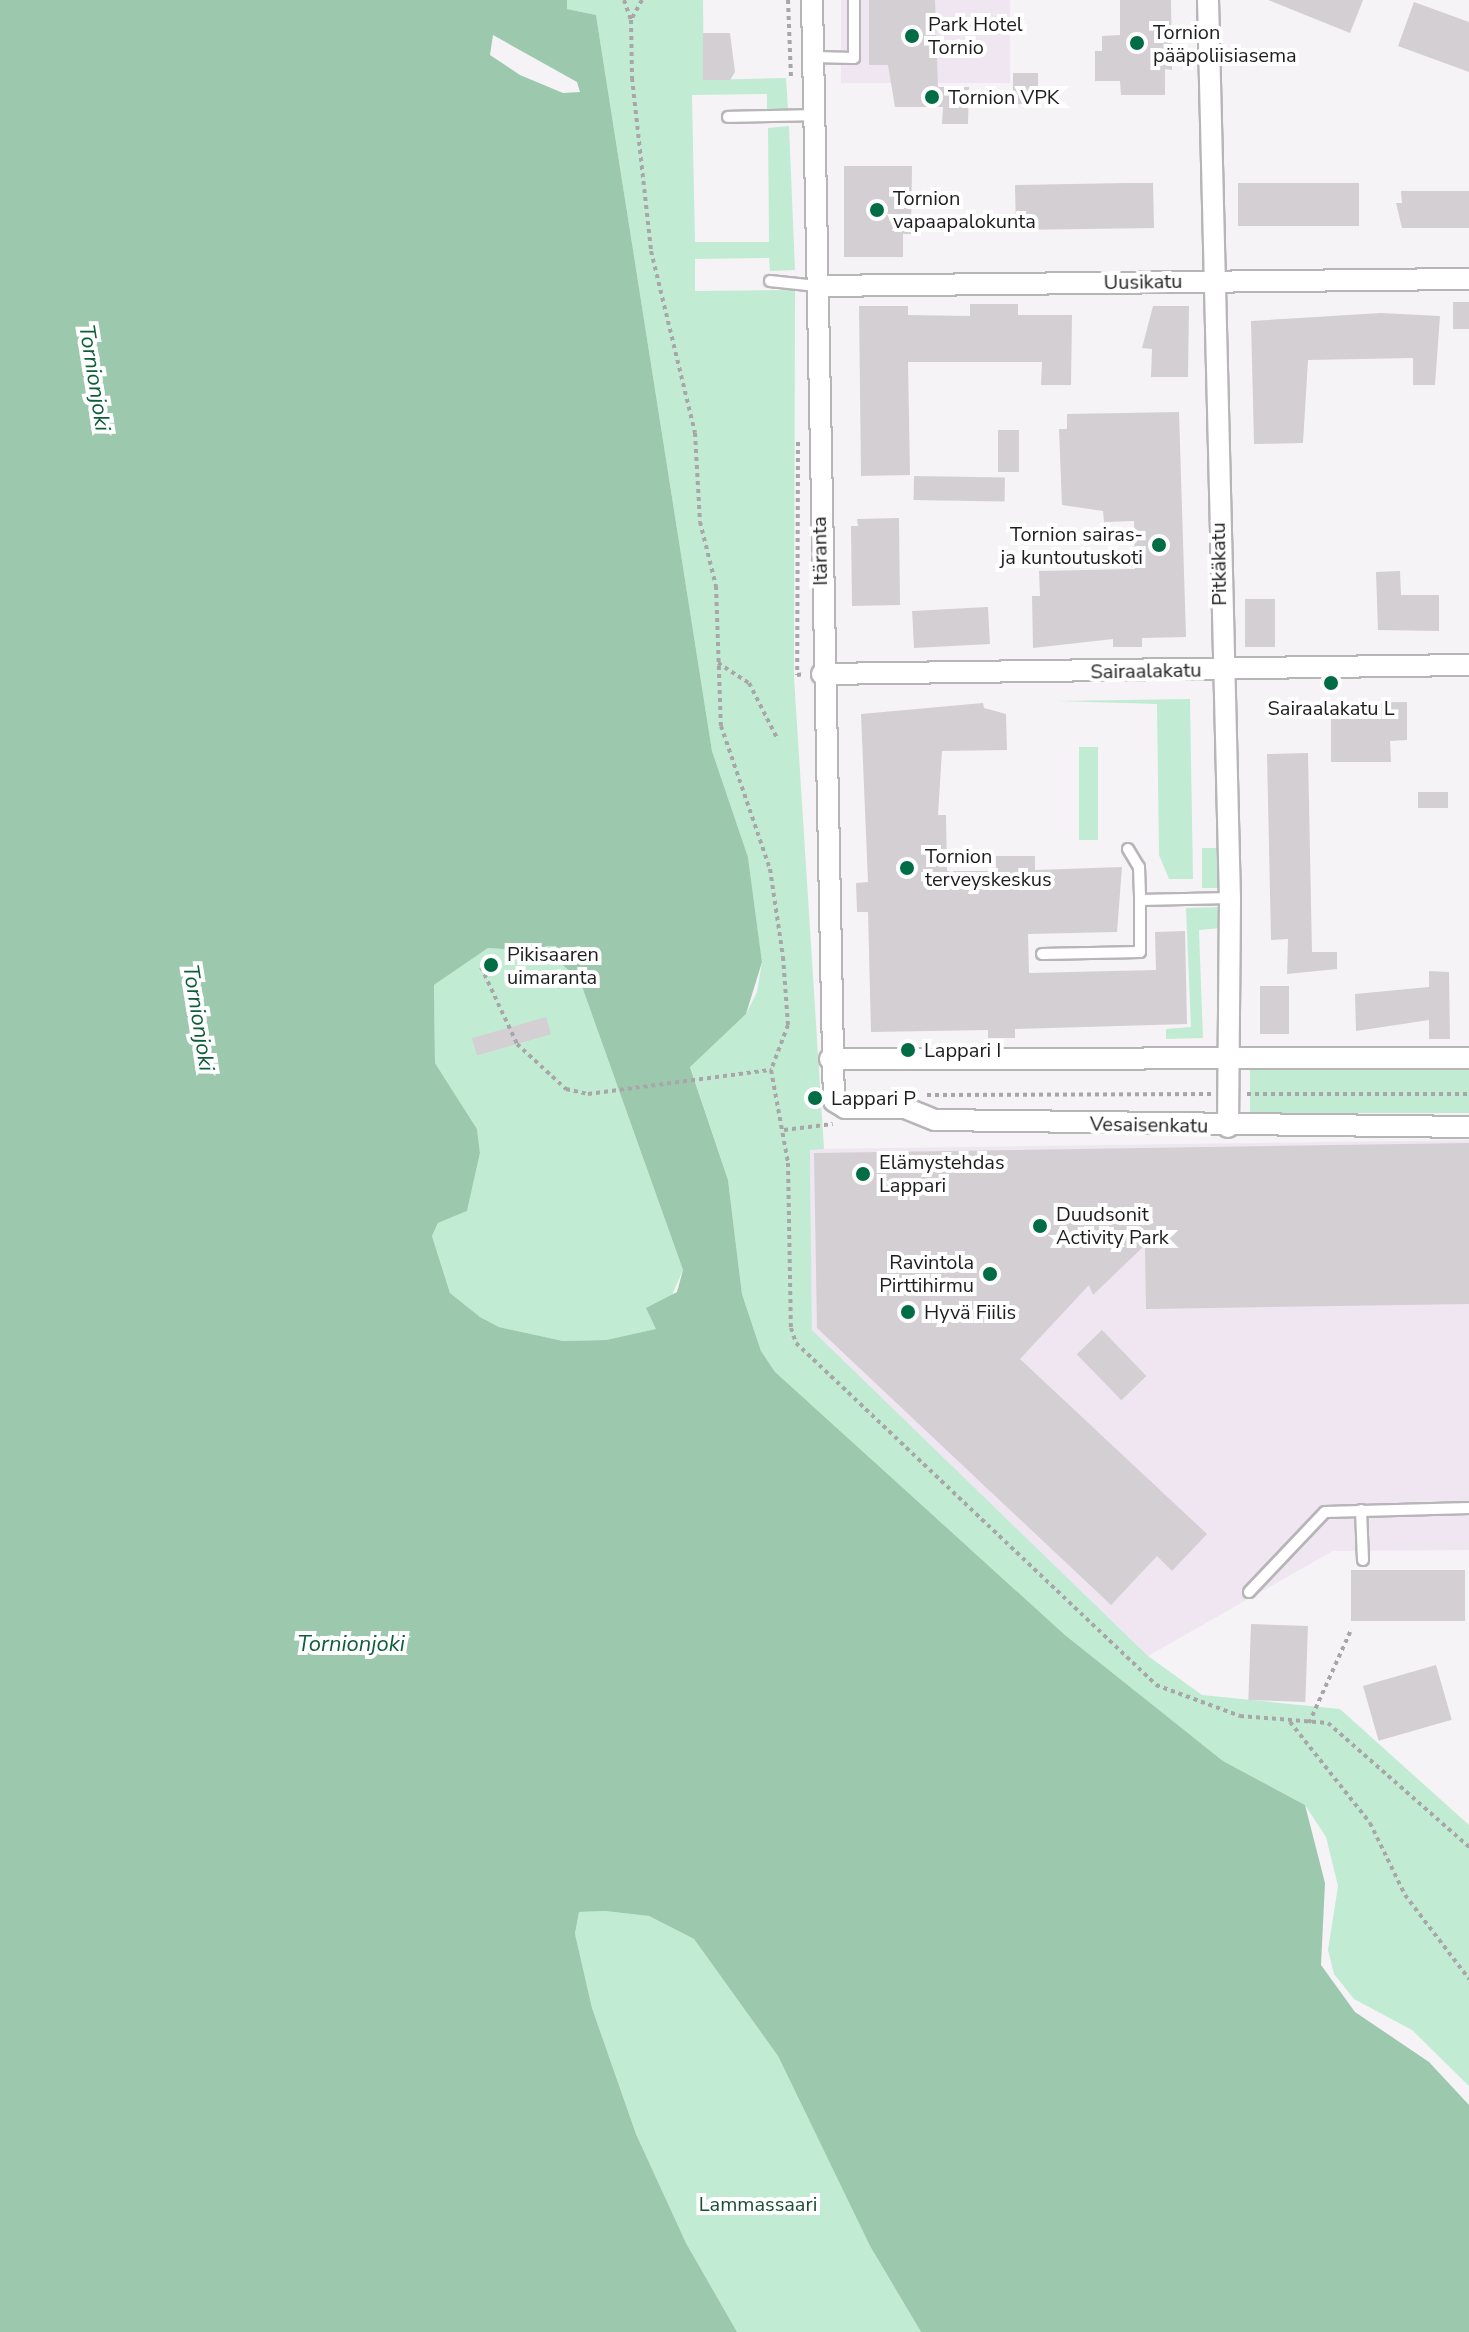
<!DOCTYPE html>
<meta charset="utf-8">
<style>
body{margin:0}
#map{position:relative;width:1469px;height:2332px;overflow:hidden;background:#f6f3f7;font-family:"Nunito Sans",sans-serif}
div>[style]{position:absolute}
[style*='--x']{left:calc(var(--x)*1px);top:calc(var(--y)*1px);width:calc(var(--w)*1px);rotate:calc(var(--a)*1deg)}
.built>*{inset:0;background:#efe6f1;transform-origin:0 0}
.green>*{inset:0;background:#c2ebd3;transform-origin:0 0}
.water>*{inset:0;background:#9cc9ae}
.building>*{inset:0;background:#d3cfd3;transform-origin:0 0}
.path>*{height:4px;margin-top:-2px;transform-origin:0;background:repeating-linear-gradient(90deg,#a8a6a9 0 4px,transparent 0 8px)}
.roads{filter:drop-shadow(2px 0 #b8b5b9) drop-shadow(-2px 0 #b8b5b9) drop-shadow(0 2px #b8b5b9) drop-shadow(0 -2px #b8b5b9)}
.service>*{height:10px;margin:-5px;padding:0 5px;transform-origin:5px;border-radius:5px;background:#fff}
.minor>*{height:20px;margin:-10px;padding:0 10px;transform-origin:10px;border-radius:10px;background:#fff}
.dots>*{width:22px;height:22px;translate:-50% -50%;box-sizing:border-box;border:4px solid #fff;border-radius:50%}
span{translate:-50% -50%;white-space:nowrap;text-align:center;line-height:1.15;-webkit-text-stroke:8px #fff;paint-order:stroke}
.poi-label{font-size:20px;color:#1f1e1f}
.left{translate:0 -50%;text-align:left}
.right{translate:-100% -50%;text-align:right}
.street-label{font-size:20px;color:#1f1e1f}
.park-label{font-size:20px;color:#194f35}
.water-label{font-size:22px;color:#0e5d3b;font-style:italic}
</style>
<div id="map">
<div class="built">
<i style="left:841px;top:0;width:169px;height:83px"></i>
<i style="clip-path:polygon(1469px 1140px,1469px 1550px,1333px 1551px,1148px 1656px,812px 1330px,810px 1149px)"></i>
</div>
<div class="green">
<i style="clip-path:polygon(567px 0,703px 0,704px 80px,786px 78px,788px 109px,767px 109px,767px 94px,692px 95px,695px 242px,769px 242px,768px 128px,789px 126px,795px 270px,770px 271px,769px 258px,695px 259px,695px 291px,795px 290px,794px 677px,824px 1149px,810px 1150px,812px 1330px,1148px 1656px,1202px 1695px,1340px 1709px,1469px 1825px,1469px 2086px,1412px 2030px,1354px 1999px,1334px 1974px,1328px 1950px,1338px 1886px,1326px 1837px,1305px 1805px,1223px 1761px,1065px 1635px,774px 1372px,761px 1351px,742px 1294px,728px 1180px,690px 1066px,746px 1014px,757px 992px,762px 962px,748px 857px,712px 751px,596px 15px,566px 9px)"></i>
<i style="clip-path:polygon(1190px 699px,1193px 879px,1169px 879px,1159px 855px,1157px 704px,1057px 701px)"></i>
<i style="left:1079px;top:747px;width:19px;height:93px"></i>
<i style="left:1202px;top:848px;width:18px;height:40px"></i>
<i style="clip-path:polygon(1221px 907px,1221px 928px,1199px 930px,1203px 1038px,1166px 1039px,1166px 1029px,1191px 1027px,1186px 908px)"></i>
<i style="clip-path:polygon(547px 946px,556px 946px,554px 957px,580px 981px,683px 1270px,657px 1329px,606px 1340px,563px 1341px,499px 1327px,480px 1317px,450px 1293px,432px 1236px,438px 1223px,467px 1211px,480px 1153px,477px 1129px,435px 1063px,434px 985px,488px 948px,534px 951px)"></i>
<i style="left:1250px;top:1069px;width:219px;height:44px"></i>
<i style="clip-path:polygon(605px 1911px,649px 1916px,694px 1939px,778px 2056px,870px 2246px,921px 2332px,737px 2332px,686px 2243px,636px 2134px,592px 2008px,575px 1935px,579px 1912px)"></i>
</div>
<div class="water">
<i style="clip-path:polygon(evenodd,0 0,567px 0,567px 9px,596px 15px,712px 751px,748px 857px,762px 962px,746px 1014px,690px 1067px,728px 1180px,742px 1294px,761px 1351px,775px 1372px,1065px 1635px,1223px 1761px,1305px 1805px,1325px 1883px,1321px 1965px,1355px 2012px,1429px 2062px,1469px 2105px,1469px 2332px,921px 2332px,870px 2246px,778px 2056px,694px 1939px,649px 1916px,605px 1911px,579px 1912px,575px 1934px,592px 2008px,636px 2134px,686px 2243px,737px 2332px,0 2332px,0 0,493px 35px,577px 82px,580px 92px,563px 93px,520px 75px,490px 55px,493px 35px,0 0,547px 946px,556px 946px,554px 957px,580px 981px,683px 1270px,677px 1292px,646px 1308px,656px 1329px,606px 1340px,563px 1341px,499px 1327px,480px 1317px,450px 1293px,432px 1236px,438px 1223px,467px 1211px,480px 1153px,477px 1129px,435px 1063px,434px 985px,488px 948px,534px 951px,547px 946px)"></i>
</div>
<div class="building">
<i style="clip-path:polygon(869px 0,935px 0,938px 87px,969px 87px,968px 124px,942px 124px,943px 107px,895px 107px,888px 65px,869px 65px)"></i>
<i style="clip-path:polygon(1120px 0,1171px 0,1172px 70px,1165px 69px,1165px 95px,1121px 95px,1120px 81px,1095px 81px,1095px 51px,1102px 51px,1102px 36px,1120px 35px)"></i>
<i style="clip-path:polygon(1268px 0,1363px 0,1350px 33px)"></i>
<i style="clip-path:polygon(1414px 2px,1469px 22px,1469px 72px,1398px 46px)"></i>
<i style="clip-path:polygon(703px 33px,730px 33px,735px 72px,730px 80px,703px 80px)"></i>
<i style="left:1013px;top:73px;width:25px;height:31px"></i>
<i style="clip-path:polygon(844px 166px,912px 166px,911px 234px,903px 234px,903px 257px,844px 257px)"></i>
<i style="clip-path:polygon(1128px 183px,1153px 183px,1154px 228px,1016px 230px,1015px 185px)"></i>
<i style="left:1238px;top:183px;width:121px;height:43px"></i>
<i style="clip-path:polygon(1401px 191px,1469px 191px,1469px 228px,1402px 228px,1396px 203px,1402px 203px)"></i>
<i style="left:1453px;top:302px;width:16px;height:27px"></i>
<i style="clip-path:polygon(970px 304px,1018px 304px,1018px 315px,1072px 315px,1071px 385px,1041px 385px,1042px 362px,908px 362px,910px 475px,861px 476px,859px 306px,908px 306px,908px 315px,970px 316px)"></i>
<i style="clip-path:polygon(1153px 306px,1189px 306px,1188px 377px,1151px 377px,1152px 349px,1142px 348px)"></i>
<i style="clip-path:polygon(1381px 313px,1440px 316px,1435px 385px,1413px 385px,1413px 358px,1308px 360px,1303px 443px,1254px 444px,1251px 321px)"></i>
<i style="clip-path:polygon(1179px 412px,1186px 637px,1142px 638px,1142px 647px,1113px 647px,1113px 639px,1033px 648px,1032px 596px,1040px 596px,1039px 571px,1135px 569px,1134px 521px,1104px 522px,1103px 511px,1062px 505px,1059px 429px,1067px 429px,1067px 414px)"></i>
<i style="left:1019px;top:430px;width:42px;height:21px;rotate:90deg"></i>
<i style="left:914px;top:476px;width:91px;height:24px;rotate:1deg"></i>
<i style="clip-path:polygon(899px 518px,900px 605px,852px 606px,851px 526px,858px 526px,857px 519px)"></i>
<i style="clip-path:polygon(1400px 571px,1401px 595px,1439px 595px,1439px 631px,1378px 630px,1376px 572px)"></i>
<i style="left:1245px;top:599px;width:30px;height:48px"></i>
<i style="left:988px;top:607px;width:37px;height:76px;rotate:87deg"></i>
<i style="clip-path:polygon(1407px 702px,1407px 740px,1390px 741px,1391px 762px,1331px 762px,1331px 703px)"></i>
<i style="clip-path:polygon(983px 703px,984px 708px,1006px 714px,1007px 750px,942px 751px,938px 815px,946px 815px,947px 871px,996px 871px,996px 856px,1035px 856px,1035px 870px,1122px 867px,1117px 932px,1028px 934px,1029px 973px,1156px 970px,1155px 932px,1185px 931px,1187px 1024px,1015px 1029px,1015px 1038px,988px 1038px,988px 1030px,871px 1032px,868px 912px,857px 912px,856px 883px,868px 882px,861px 714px)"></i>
<i style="clip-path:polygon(1308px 753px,1312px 952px,1337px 952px,1337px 969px,1287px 974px,1288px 939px,1271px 940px,1267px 754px)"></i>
<i style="left:1448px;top:792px;width:16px;height:30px;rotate:90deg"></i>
<i style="clip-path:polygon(1429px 971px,1449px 972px,1450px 1039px,1429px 1039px,1429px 1020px,1356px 1031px,1355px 994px,1429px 987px)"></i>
<i style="left:1260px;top:986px;width:29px;height:48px"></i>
<i style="left:546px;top:1017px;width:18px;height:77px;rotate:74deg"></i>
<i style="clip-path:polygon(1469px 1143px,1469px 1304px,1146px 1309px,1145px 1245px,1093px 1295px,1089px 1285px,1020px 1359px,1207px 1534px,1172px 1571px,1157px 1556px,1111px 1605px,817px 1328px,814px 1153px)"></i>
<i style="left:1102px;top:1330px;width:64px;height:35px;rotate:46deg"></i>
<i style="left:1351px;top:1570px;width:114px;height:51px"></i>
<i style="left:1251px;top:1624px;width:57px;height:76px;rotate:2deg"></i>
<i style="left:1436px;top:1665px;width:57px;height:76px;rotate:74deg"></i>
</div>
<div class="path">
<i style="--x:624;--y:0;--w:21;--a:71"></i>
<i style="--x:642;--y:0;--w:23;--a:119"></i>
<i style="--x:631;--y:20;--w:58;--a:89"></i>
<i style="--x:632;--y:78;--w:174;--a:83.7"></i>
<i style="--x:651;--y:251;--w:187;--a:76.4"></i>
<i style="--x:695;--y:433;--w:89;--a:86.8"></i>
<i style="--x:700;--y:522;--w:66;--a:76"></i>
<i style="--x:716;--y:586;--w:140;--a:88"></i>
<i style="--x:721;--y:726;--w:151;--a:71.1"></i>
<i style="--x:770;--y:869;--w:89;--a:81.6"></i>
<i style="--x:783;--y:957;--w:68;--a:85.8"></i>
<i style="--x:788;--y:1025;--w:48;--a:110.7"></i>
<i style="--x:771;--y:1070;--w:95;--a:79.6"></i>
<i style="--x:788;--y:1163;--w:165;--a:89"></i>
<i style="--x:791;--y:1328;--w:16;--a:72"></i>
<i style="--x:796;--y:1343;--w:497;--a:43.5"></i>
<i style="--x:1156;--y:1685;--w:90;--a:20.3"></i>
<i style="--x:1240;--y:1716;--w:88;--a:4.5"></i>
<i style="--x:1328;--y:1723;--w:188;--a:41.3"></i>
<i style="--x:788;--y:0;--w:78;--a:87.8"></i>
<i style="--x:798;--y:442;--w:233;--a:90.2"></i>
<i style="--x:797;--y:675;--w:7;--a:-8"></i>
<i style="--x:718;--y:663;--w:37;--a:33"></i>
<i style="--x:749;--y:683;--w:64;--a:63"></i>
<i style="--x:481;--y:967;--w:85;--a:64.9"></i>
<i style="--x:517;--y:1044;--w:67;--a:42.6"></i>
<i style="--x:566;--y:1089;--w:23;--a:13"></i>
<i style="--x:588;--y:1094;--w:185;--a:-7.5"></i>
<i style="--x:1247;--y:1094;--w:222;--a:0"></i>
<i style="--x:927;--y:1095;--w:284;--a:-0.2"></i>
<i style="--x:784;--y:1130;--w:49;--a:-7"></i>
<i style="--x:1290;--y:1722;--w:129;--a:51.6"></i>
<i style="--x:1370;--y:1823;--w:80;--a:64.1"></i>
<i style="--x:1405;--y:1895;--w:106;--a:52.7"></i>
<i style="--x:1309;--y:1723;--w:100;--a:-65.7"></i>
</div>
<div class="roads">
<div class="service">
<i style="--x:814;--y:57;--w:40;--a:1.4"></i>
<i style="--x:854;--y:58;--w:58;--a:-90"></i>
<i style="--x:728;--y:117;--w:87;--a:-1.3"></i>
<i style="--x:770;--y:281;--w:47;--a:6.1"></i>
<i style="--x:1128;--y:849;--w:21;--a:59"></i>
<i style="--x:1139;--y:867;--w:33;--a:88"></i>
<i style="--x:1140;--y:900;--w:90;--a:-1.3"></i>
<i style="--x:1042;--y:954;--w:98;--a:-1.2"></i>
<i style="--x:1140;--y:952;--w:52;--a:-90"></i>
<i style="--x:1361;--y:1510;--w:50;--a:87.7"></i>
<i style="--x:1249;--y:1592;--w:110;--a:-46.5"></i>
<i style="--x:1325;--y:1512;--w:144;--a:-1.6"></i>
</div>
<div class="minor">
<i style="--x:812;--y:0;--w:1101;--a:88.86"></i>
<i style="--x:834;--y:1101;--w:13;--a:32"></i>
<i style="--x:845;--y:1108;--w:60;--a:0"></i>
<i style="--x:905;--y:1108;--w:32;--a:22"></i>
<i style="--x:935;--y:1120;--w:534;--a:0.75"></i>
<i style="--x:1208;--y:0;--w:898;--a:88.6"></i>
<i style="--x:1230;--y:898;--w:229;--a:90.5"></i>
<i style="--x:817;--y:286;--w:652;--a:-0.62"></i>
<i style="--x:822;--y:674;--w:647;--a:-0.8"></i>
<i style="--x:830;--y:1059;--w:639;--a:-0.09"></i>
</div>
</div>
<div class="dots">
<i style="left:912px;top:36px;background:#026d44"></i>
<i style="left:1137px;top:43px;background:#026d44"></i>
<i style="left:932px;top:97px;background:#026d44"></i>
<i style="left:877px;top:210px;background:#026d44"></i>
<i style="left:1159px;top:545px;background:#026d44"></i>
<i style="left:1331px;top:683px;background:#026d44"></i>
<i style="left:907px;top:868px;background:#026d44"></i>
<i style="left:491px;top:965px;background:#026d44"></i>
<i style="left:908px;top:1050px;background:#026d44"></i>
<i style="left:815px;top:1098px;background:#026d44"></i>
<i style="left:863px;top:1174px;background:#026d44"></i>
<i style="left:1040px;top:1226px;background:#026d44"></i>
<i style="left:990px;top:1274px;background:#026d44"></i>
<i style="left:908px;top:1312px;background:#026d44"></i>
</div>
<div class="poi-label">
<span class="left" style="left:928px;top:36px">Park Hotel<br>Tornio</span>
<span class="left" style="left:1153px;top:44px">Tornion<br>pääpoliisiasema</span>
<span class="left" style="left:948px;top:97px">Tornion VPK</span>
<span class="left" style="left:893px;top:210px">Tornion<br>vapaapalokunta</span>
<span class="right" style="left:1143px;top:546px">Tornion sairas-<br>ja kuntoutuskoti</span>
<span style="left:1331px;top:708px">Sairaalakatu L</span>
<span class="left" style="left:925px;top:868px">Tornion<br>terveyskeskus</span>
<span class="left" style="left:507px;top:966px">Pikisaaren<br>uimaranta</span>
<span class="left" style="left:924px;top:1050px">Lappari I</span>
<span class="left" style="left:831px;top:1098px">Lappari P</span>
<span class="left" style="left:879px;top:1174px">Elämystehdas<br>Lappari</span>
<span class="left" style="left:1056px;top:1226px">Duudsonit<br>Activity Park</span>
<span class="right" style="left:974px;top:1274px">Ravintola<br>Pirttihirmu</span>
<span class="left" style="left:924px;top:1312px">Hyvä Fiilis</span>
</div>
<div class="street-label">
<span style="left:1143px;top:282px;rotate:-1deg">Uusikatu</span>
<span style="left:820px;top:551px;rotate:-91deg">Itäranta</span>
<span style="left:1219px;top:564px;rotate:-91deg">Pitkäkatu</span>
<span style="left:1146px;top:671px;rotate:-1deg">Sairaalakatu</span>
<span style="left:1149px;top:1125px;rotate:1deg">Vesaisenkatu</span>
</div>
<div class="park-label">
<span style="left:758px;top:2204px">Lammassaari</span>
</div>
<div class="water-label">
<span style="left:94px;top:378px;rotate:81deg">Tornionjoki</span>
<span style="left:198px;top:1018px;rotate:81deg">Tornionjoki</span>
<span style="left:351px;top:1645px">Tornionjoki</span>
</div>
</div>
